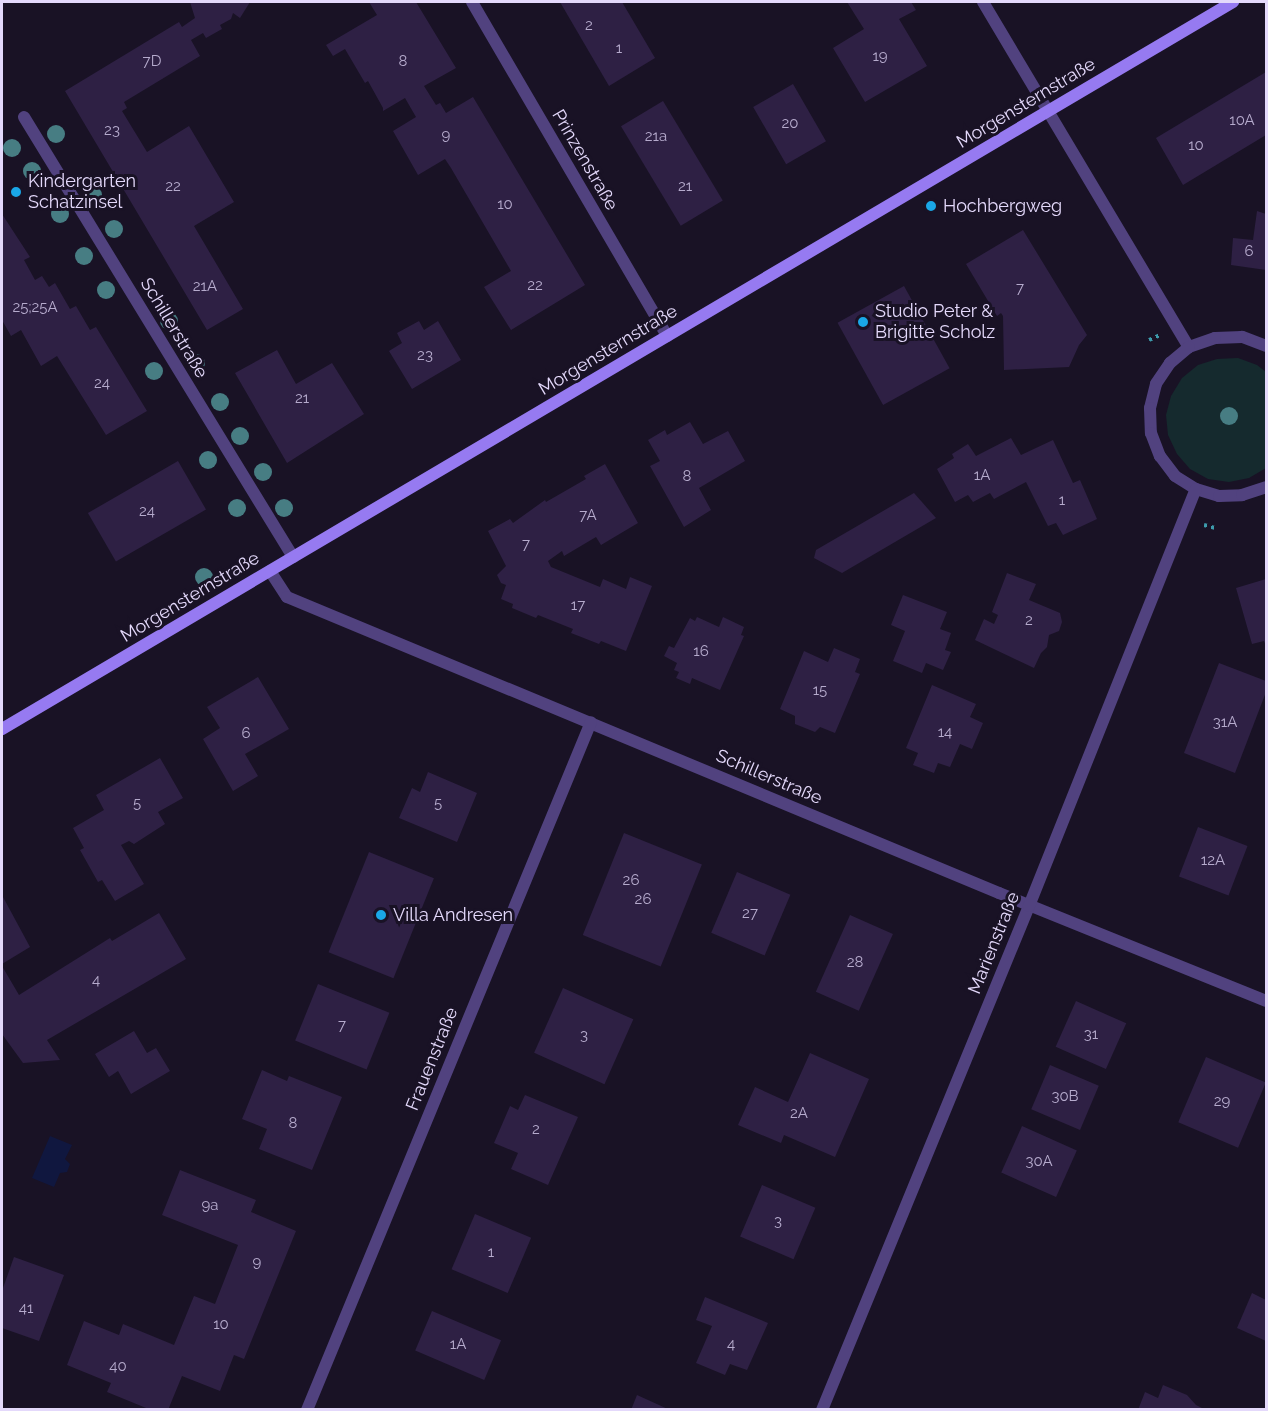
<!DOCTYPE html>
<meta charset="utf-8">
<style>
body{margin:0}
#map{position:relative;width:1268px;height:1411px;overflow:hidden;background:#191225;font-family:Raleway,sans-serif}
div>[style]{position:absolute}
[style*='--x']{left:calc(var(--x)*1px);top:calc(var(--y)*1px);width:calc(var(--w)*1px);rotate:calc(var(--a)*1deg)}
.green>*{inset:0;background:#152a2e}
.water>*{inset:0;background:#10173f}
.building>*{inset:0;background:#2e2044;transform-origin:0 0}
.path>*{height:4px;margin-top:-2px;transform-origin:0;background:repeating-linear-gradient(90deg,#3d9bac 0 3px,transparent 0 7.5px)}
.minor>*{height:12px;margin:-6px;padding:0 6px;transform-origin:6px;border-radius:6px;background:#51427f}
.secondary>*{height:12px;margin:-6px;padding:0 6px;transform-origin:6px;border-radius:6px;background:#967af1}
.trees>*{width:18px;height:18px;margin:-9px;border-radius:50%;background:#477d83}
.dots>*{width:16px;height:16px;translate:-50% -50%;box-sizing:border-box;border:3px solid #191225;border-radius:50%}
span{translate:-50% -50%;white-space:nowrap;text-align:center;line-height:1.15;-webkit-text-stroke:6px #191225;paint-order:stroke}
.number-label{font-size:15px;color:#b6abcd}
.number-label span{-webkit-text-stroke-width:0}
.street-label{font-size:18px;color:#e4d9fb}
.poi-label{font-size:18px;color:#e4d9fb}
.left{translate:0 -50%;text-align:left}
.frame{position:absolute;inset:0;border:3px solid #e4d9fb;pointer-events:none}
</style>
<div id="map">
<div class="green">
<i style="clip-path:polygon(1238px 358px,1257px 365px,1266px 372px,1266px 468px,1249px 478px,1229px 482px,1208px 479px,1190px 469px,1177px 454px,1168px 435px,1166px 415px,1171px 396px,1182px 378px,1198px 365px,1217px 359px)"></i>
</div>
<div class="water">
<i style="clip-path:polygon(50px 1136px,72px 1145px,65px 1159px,70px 1164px,67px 1172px,60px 1173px,54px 1187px,32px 1178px)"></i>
</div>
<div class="building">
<i style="clip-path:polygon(190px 2px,250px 2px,240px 18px,233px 13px,231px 19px,220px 25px,222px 29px,206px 38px,203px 33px,191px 40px,200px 56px,124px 102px,127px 108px,122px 111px,147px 152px,189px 126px,234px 202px,194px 226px,243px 309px,207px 330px,65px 91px,179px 22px,182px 27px,195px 18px)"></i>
<i style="clip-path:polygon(369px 2px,416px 2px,456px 68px,424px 86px,436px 105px,440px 103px,446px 113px,473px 97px,585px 285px,511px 330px,484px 287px,511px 271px,451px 168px,445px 159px,418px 175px,393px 131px,416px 117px,405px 98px,383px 111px,383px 108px,368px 81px,365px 83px,345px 49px,333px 56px,326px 45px,377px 15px)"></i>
<i style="clip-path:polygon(560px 2px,622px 2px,655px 58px,609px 86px)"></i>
<i style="clip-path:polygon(847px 2px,911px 2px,916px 10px,899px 19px,927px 66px,865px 102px,833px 48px,864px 29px)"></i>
<i style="clip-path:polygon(1266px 72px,1266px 135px,1183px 185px,1156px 138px)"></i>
<i style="left:793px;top:84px;width:66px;height:46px;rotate:60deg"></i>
<i style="left:663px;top:101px;width:116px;height:49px;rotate:59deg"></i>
<i style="clip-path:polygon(1257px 211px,1266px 214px,1266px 270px,1231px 265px,1233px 238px,1253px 240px)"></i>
<i style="clip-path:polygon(2px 214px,30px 257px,24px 260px,35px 280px,42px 276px,49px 287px,55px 283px,70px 309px,76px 306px,90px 330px,96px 327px,147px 411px,106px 435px,57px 356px,41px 366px,21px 330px,11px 336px,2px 320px)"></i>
<i style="clip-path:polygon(1023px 230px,1087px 335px,1079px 345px,1069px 367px,1004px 370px,1003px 316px,1001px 313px,997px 316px,966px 264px)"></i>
<i style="left:904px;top:286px;width:94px;height:76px;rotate:61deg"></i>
<i style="clip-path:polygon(419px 321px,424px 330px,438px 321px,461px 360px,412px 389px,389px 351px,402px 343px,397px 333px)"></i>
<i style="clip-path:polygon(277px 350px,296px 384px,332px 363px,364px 414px,287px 463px,235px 373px)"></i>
<i style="clip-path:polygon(690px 422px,703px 444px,728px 431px,745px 461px,699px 488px,711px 510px,684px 527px,650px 466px,660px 461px,648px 440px,665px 430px,667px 435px)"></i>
<i style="clip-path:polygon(1011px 438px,1021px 455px,1053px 440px,1073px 483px,1080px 480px,1097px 519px,1063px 535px,1056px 523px,1048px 526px,1026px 482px,994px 499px,990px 493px,973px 502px,968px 495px,955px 502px,937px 469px,954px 458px,952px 454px,968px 444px,976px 456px)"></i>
<i style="left:178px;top:461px;width:56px;height:104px;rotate:60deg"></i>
<i style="clip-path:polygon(605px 464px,638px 523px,601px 545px,596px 537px,564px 556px,562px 551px,548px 561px,551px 567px,600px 587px,603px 579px,626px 589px,630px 577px,652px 586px,626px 651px,601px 641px,599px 644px,571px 633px,573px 629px,538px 615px,536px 618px,512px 608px,513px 604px,501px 599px,506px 585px,501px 583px,497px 575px,506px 566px,488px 531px,510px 519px,513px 523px,545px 500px,546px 502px,586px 479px,584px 476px)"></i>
<i style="clip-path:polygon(914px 493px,936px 518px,842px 573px,814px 558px,816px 550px)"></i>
<i style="clip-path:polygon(1007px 573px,1036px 584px,1029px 600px,1060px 613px,1062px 622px,1059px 631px,1049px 635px,1047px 647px,1041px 653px,1034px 668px,975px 640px,984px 619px,994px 624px,998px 615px,992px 612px)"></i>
<i style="clip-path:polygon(1266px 579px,1266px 646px,1264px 641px,1252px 644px,1236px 588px)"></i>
<i style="clip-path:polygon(903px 595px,947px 612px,940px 629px,951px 633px,945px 650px,951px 652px,943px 670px,926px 663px,922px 673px,893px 661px,905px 631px,891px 625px)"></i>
<i style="clip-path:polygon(697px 617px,719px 627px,723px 617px,744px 627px,741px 635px,744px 636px,720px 690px,692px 678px,690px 684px,676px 678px,679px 672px,674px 670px,677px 663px,664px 656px,669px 646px,674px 648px,690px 618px,695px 621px)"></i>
<i style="clip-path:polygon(834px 648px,860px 659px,855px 672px,860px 674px,835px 733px,820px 727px,815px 732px,795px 724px,795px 716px,780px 709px,804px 651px,828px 662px)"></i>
<i style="clip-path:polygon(1219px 663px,1266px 681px,1266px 692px,1235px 773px,1184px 753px)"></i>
<i style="clip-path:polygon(258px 677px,289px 729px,245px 754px,258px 776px,233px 791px,203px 739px,220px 728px,207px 707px)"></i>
<i style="clip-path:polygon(932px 685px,976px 704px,970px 717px,983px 723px,972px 749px,960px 744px,950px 767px,938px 763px,934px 773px,913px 765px,918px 753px,906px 748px)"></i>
<i style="clip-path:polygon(160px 758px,183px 798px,158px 812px,165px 824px,134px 844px,129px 841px,121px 845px,144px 884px,115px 901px,102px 880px,98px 882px,80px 850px,84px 848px,73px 828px,104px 810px,96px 795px)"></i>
<i style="clip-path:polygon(428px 772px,477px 793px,457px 842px,399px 818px,412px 788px,420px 792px)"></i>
<i style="left:1198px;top:827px;width:53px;height:53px;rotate:21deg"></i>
<i style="left:624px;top:833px;width:84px;height:110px;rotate:22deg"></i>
<i style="left:369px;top:852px;width:70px;height:108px;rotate:22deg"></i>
<i style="left:737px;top:872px;width:58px;height:66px;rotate:23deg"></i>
<i style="clip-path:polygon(3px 897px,30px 947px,2px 964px,2px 898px)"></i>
<i style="clip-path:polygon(159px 913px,186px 959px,47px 1040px,60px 1060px,23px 1063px,2px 1034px,2px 966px,19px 995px,110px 938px,112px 941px)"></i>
<i style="left:850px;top:915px;width:47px;height:84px;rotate:24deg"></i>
<i style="left:318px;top:984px;width:77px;height:61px;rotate:22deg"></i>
<i style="left:563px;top:988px;width:77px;height:71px;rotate:24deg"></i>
<i style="left:1076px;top:1001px;width:55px;height:50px;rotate:24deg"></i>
<i style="clip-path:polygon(134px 1031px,147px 1053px,156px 1048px,170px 1071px,131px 1094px,118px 1071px,109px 1077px,95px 1054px)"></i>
<i style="clip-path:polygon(810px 1053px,869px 1079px,835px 1157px,784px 1135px,781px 1143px,738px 1125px,755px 1087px,788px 1102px)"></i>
<i style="left:1206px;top:1057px;width:65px;height:71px;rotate:23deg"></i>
<i style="left:1050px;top:1065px;width:53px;height:48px;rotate:23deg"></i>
<i style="clip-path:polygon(262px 1070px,287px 1081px,289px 1076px,342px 1097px,312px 1170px,259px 1149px,267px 1129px,242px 1119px)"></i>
<i style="clip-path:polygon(525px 1095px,578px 1117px,548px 1185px,511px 1169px,518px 1153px,494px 1143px,510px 1106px,518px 1110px)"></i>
<i style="left:1022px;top:1126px;width:60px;height:51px;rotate:24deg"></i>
<i style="clip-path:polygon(180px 1170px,256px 1200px,251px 1212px,296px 1231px,244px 1359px,234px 1355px,220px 1391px,182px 1376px,168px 1410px,151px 1410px,107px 1392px,111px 1383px,67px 1365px,84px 1321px,119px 1335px,123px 1324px,174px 1345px,194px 1296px,215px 1304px,238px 1245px,162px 1215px)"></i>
<i style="left:762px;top:1185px;width:58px;height:56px;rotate:23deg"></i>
<i style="left:475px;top:1214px;width:61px;height:60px;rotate:23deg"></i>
<i style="clip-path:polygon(14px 1257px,64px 1275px,39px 1341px,2px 1328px,2px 1291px)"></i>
<i style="clip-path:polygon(1252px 1293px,1266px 1300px,1266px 1341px,1237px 1328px)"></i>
<i style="clip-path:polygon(705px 1297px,768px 1323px,747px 1370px,730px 1364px,725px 1375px,696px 1363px,712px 1326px,696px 1320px)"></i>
<i style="left:432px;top:1311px;width:75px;height:43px;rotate:23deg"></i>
<i style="clip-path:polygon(1163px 1385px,1187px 1395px,1196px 1405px,1206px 1410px,1138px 1410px,1145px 1392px,1158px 1398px)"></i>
<i style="clip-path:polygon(637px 1395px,670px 1410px,631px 1410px)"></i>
</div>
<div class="path">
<i style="--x:1149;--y:340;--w:12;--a:-24"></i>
<i style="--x:1204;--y:525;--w:11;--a:15"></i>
</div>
<div class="minor">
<i style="--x:472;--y:2;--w:387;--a:59.7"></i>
<i style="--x:983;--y:2;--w:402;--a:59.2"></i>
<i style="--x:24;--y:117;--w:516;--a:58.56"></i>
<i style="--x:1266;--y:346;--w:26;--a:-159"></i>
<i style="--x:1242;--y:337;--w:27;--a:178"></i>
<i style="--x:1215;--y:338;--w:28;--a:161"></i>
<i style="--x:1189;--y:347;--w:25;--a:140"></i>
<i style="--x:1170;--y:363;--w:25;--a:124"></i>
<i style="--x:1156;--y:384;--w:25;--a:104"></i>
<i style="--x:1150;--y:408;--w:25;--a:88"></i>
<i style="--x:1151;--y:433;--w:25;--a:69"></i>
<i style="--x:1160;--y:456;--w:25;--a:53"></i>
<i style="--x:1175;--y:476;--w:25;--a:32"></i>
<i style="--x:1196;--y:489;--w:24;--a:17"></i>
<i style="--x:1219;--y:496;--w:23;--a:-2"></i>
<i style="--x:1242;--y:495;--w:25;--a:-18"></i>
<i style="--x:270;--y:571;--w:31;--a:57"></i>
<i style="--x:287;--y:597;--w:771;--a:22.57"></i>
<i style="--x:999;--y:893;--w:288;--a:22"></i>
<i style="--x:307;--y:1410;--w:744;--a:-67.57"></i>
<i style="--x:822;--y:1410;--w:545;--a:-67.67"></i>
<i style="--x:1029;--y:906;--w:449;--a:-68.2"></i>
</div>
<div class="secondary">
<i style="--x:2;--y:729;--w:1430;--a:-30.57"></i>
</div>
<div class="trees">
<i style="left:56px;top:134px"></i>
<i style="left:12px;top:148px"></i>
<i style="left:32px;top:171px"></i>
<i style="left:93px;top:195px"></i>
<i style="left:60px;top:214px"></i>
<i style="left:114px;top:229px"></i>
<i style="left:84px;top:256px"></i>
<i style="left:106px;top:290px"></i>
<i style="left:169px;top:321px"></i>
<i style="left:196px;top:363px"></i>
<i style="left:154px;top:371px"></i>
<i style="left:220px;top:402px"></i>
<i style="left:1229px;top:416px"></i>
<i style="left:240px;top:436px"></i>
<i style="left:208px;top:460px"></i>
<i style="left:263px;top:472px"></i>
<i style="left:237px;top:508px"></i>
<i style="left:284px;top:508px"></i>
<i style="left:204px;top:577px"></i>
</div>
<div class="dots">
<i style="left:16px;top:192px;background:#1aa7e7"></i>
<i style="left:931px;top:206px;background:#1aa7e7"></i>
<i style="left:863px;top:322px;background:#1aa7e7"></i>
<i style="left:381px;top:915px;background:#1aa7e7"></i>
</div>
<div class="number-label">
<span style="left:589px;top:26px">2</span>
<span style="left:619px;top:49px">1</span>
<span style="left:880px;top:57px">19</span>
<span style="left:152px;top:62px">7D</span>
<span style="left:403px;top:62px">8</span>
<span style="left:1242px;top:121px">10A</span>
<span style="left:790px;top:124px">20</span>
<span style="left:112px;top:131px">23</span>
<span style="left:446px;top:136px">9</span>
<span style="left:656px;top:137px">21a</span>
<span style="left:1196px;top:146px">10</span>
<span style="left:173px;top:187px">22</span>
<span style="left:685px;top:187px">21</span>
<span style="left:505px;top:205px">10</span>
<span style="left:1249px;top:252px">6</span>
<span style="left:535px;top:286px">22</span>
<span style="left:205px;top:287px">21A</span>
<span style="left:1020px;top:289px">7</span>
<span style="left:35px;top:308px">25;25A</span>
<span style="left:425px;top:356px">23</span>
<span style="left:102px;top:384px">24</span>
<span style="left:302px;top:399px">21</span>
<span style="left:982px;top:476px">1A</span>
<span style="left:687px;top:477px">8</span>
<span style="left:1062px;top:501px">1</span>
<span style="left:147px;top:512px">24</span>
<span style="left:588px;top:516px">7A</span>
<span style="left:526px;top:545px">7</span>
<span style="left:578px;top:606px">17</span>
<span style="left:1029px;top:621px">2</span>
<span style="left:701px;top:652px">16</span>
<span style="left:820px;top:691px">15</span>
<span style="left:1225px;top:723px">31A</span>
<span style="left:945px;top:733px">14</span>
<span style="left:246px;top:734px">6</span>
<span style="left:137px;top:804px">5</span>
<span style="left:438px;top:804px">5</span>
<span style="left:1213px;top:861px">12A</span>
<span style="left:631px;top:881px">26</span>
<span style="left:643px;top:900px">26</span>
<span style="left:750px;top:914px">27</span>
<span style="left:855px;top:963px">28</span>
<span style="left:96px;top:981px">4</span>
<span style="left:342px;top:1026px">7</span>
<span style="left:1091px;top:1035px">31</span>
<span style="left:584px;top:1036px">3</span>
<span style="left:1065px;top:1097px">30B</span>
<span style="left:1222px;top:1102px">29</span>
<span style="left:799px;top:1114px">2A</span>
<span style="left:293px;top:1124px">8</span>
<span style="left:536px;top:1130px">2</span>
<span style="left:1039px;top:1162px">30A</span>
<span style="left:210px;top:1206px">9a</span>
<span style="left:778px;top:1222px">3</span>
<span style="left:491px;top:1253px">1</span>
<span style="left:257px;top:1263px">9</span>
<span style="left:26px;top:1309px">41</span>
<span style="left:221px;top:1325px">10</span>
<span style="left:458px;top:1345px">1A</span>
<span style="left:731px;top:1345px">4</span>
<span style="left:118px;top:1367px">40</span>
</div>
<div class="street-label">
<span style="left:1026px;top:103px;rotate:-31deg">Morgensternstraße</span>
<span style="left:585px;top:160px;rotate:60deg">Prinzenstraße</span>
<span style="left:174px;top:328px;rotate:59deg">Schillerstraße</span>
<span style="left:608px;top:350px;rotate:-31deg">Morgensternstraße</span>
<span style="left:190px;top:597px;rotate:-31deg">Morgensternstraße</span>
<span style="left:769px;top:777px;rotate:23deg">Schillerstraße</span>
<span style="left:994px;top:943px;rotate:-68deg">Marienstraße</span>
<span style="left:432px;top:1059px;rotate:-68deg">Frauenstraße</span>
</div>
<div class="poi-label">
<span class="left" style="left:28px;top:192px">Kindergarten<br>Schatzinsel</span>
<span class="left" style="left:943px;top:206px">Hochbergweg</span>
<span class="left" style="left:875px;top:322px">Studio Peter &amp;<br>Brigitte Scholz</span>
<span class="left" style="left:393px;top:915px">Villa Andresen</span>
</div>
<div class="frame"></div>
</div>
